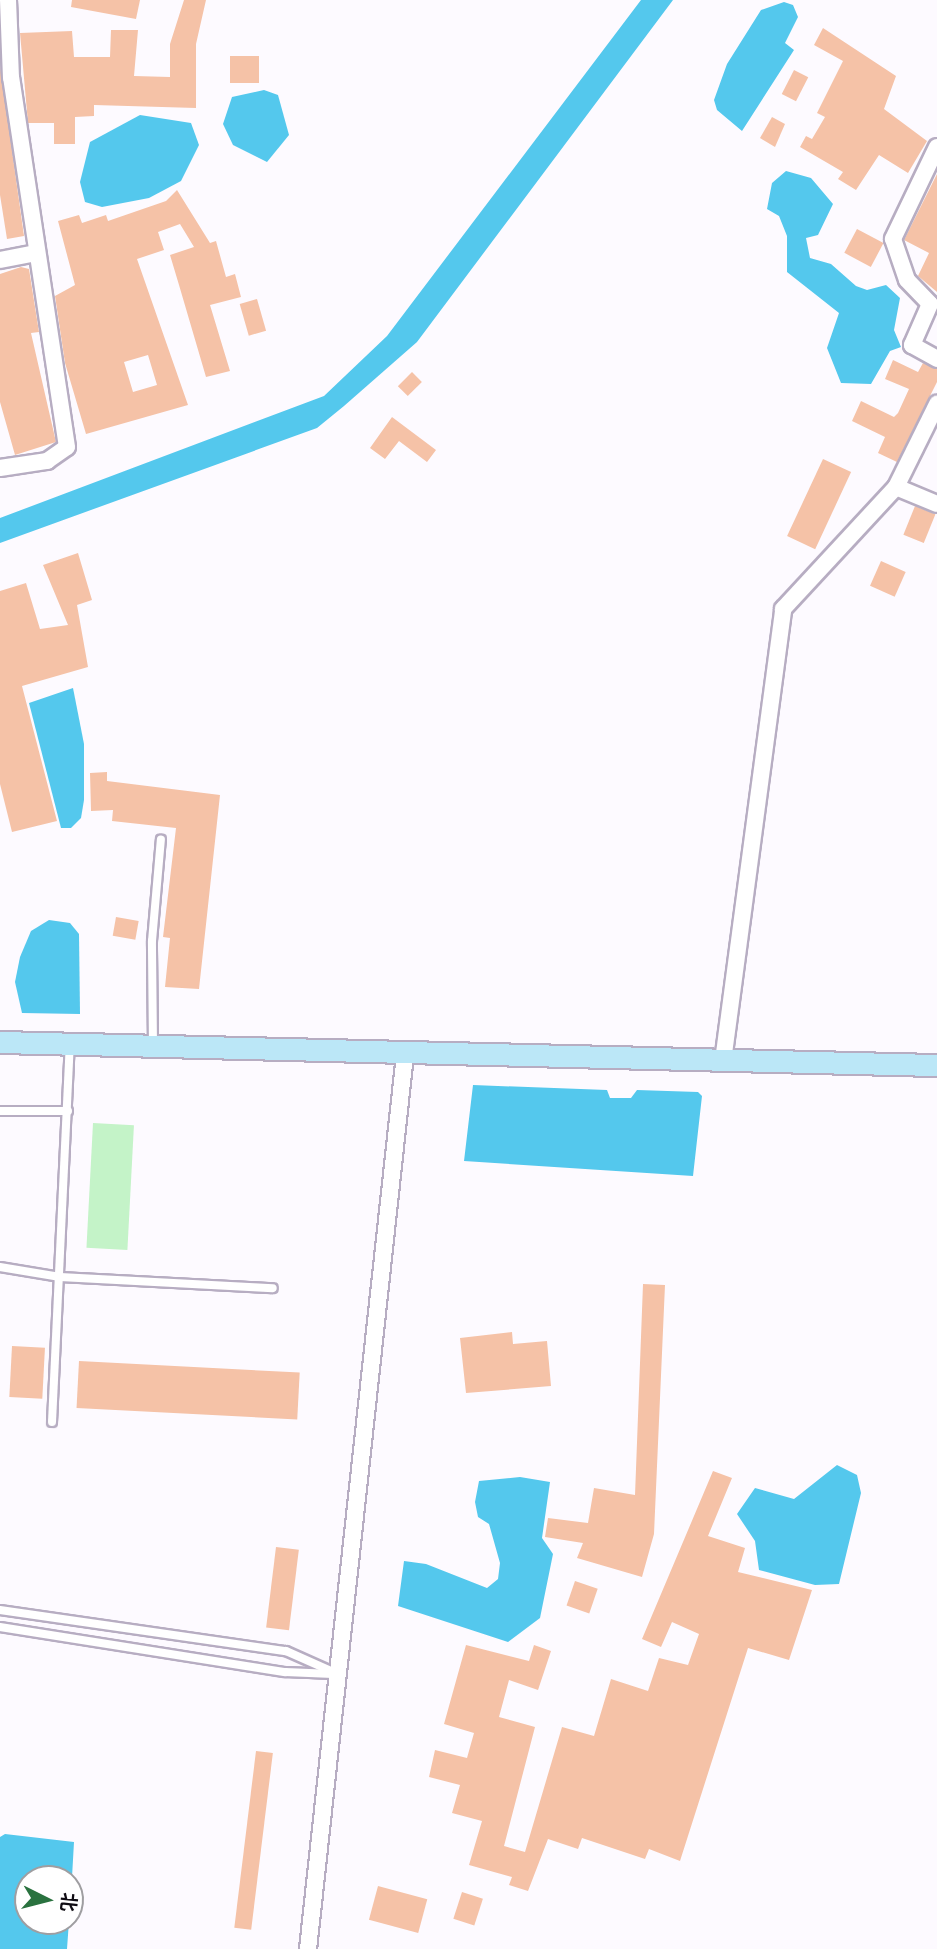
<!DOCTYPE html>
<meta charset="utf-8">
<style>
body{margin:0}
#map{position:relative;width:937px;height:1949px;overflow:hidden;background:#fdfaff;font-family:"Nunito Sans","Noto Sans SC",sans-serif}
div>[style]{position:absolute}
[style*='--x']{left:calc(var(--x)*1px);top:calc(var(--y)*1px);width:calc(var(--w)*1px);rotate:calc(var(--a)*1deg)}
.green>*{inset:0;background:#c4f3c8;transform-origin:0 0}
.water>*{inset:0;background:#54c8ed}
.building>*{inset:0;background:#f5c2a7;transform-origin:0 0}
.roads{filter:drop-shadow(2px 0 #b7adc2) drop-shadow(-2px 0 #b7adc2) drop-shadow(0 2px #b7adc2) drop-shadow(0 -2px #b7adc2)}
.lane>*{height:8px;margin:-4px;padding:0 4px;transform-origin:4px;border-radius:4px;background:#fff}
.street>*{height:16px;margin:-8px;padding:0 8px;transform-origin:8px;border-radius:8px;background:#fff}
.secondary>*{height:21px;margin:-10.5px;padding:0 10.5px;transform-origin:10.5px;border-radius:10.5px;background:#bbe7f7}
span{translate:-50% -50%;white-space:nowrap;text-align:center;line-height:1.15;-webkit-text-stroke:5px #fff;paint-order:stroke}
.north{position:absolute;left:14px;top:1865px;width:70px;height:70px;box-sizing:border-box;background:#fff;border:2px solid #9f9ea1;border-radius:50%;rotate:96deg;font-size:19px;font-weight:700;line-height:28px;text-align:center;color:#0f0c13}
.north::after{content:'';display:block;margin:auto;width:24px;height:32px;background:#2a723f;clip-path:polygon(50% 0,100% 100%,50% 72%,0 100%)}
</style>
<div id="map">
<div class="green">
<i style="left:93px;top:1123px;width:41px;height:125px;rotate:3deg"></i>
</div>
<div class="water">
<i style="clip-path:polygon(641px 0,673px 0,417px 342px,344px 406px,317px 428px,0 543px,0 518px,324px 396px,387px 336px)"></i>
<i style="clip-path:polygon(784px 2px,793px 5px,798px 17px,785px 43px,794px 50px,742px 131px,717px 110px,714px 100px,727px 64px,761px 10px)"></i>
<i style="clip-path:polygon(264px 90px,278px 95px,289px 135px,267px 162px,233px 145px,223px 124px,232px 97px)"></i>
<i style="clip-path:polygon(140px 115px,191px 123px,199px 145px,181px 181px,149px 198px,102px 207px,85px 202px,80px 182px,90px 142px)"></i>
<i style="clip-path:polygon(786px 171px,811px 178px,833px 204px,818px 235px,806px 238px,810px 258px,831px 264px,856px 286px,867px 290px,886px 285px,900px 298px,894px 330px,901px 347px,890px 351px,871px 384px,841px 383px,827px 348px,839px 313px,787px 272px,787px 236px,779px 216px,767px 209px,772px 183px)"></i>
<i style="clip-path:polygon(73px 688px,84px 744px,84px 800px,81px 818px,71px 828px,61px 828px,29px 703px)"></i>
<i style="clip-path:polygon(49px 920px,70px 923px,79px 934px,80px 1014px,22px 1013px,15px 982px,20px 957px,31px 931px)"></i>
<i style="clip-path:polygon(473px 1085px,607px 1090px,610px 1098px,631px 1098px,637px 1090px,698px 1092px,702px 1096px,693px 1176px,464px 1161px)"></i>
<i style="clip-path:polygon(837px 1465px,857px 1475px,861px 1493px,839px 1584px,815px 1585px,759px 1570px,755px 1541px,737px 1514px,755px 1488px,794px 1499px)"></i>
<i style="clip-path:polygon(520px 1477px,550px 1482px,542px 1538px,553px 1554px,540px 1618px,508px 1642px,398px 1606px,404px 1561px,426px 1564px,487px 1588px,498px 1579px,500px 1563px,489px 1524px,478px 1517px,475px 1502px,479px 1481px)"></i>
<i style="clip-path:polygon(5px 1834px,74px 1842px,70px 1913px,70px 1879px,28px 1879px,28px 1921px,69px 1921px,67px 1949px,0 1949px,0 1837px)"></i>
</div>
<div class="building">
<i style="clip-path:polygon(72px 0,140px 0,136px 19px,71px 7px)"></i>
<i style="clip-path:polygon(184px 0,206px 0,196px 44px,196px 108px,94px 105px,94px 116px,75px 117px,75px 144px,54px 144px,54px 123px,28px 123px,20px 33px,72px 31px,74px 57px,110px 57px,111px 30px,138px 30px,134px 76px,170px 77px,170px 44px)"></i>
<i style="clip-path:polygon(823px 28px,896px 76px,884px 109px,927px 141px,908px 173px,879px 155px,856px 190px,838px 179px,843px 172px,800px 147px,806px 136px,812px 139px,825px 117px,817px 113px,843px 61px,814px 45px)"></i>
<i style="left:230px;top:56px;width:29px;height:27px"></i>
<i style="clip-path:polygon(0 65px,24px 236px,7px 239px,0 195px)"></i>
<i style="left:794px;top:70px;width:16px;height:27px;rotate:27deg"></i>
<i style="clip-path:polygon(772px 117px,785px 124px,775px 147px,760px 138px)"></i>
<i style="clip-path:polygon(937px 174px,937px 292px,918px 276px,929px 253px,904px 240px)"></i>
<i style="clip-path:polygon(evenodd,177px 190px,210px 243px,216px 241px,226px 277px,235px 274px,241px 297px,210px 305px,230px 371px,206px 377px,179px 285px,170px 255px,194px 247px,180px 224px,158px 232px,164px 250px,137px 259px,188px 405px,86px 434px,65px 363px,55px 296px,75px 285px,58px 221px,79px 215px,82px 223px,106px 215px,108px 221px,166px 201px,177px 190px,148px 355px,157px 385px,133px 392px,124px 362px,148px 355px)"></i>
<i style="left:857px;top:229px;width:30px;height:27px;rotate:28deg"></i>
<i style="clip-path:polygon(21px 267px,29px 269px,39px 332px,31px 333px,56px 442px,15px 455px,0 402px,0 274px)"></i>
<i style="left:257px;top:299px;width:33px;height:18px;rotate:74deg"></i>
<i style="clip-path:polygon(893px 360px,918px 372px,923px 363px,937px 369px,937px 382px,897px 462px,878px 453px,885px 437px,852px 421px,861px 401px,894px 417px,898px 413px,909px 389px,885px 379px)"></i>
<i style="left:412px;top:372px;width:14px;height:20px;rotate:45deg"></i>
<i style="clip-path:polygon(392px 417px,436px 450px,427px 462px,399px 441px,385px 459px,370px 448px)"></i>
<i style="left:823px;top:459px;width:31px;height:85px;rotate:25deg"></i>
<i style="left:915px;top:506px;width:22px;height:31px;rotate:22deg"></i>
<i style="clip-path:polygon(78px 553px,92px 600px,77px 605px,88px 667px,22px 686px,57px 821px,12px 832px,0 784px,0 591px,26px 583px,40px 629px,68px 625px,43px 565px)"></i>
<i style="left:881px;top:561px;width:27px;height:27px;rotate:24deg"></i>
<i style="clip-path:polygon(107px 772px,107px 781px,220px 795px,199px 989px,165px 987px,170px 938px,163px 937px,176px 828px,112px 821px,113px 810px,91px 811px,90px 773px)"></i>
<i style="left:116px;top:917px;width:23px;height:19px;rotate:10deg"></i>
<i style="clip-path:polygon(643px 1284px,665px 1285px,654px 1534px,642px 1577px,577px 1558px,583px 1543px,545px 1537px,548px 1518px,588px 1523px,594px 1488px,635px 1495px)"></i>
<i style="clip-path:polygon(512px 1332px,513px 1344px,547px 1341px,551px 1386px,466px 1393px,460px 1338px)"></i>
<i style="left:12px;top:1346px;width:33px;height:51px;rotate:3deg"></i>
<i style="left:79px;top:1361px;width:221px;height:47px;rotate:3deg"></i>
<i style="clip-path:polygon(713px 1471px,732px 1478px,708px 1536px,745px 1548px,738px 1572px,812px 1590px,789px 1660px,748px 1648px,680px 1861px,649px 1849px,645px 1859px,582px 1838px,578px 1849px,548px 1839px,528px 1891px,509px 1885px,512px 1877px,469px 1865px,482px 1821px,452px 1813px,460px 1785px,429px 1777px,435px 1750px,467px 1758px,474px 1733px,444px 1724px,466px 1645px,529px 1661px,534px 1645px,551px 1651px,538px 1690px,509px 1680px,499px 1717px,535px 1727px,504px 1846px,525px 1852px,562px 1727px,594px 1736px,611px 1679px,648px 1691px,659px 1658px,688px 1665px,699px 1634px,672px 1622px,661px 1647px,642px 1639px)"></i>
<i style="left:276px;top:1547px;width:23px;height:81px;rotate:7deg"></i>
<i style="left:575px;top:1581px;width:24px;height:26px;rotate:19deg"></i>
<i style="left:256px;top:1751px;width:17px;height:178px;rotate:7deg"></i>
<i style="left:378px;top:1886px;width:51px;height:35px;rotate:15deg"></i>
<i style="left:462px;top:1892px;width:22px;height:28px;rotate:18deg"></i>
</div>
<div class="roads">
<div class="lane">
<i style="--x:153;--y:1045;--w:104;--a:-90.6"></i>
<i style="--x:152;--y:941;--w:102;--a:-85"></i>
<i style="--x:0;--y:1111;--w:68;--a:0"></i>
<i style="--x:0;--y:1267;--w:61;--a:9.5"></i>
<i style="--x:60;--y:1277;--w:213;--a:3"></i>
<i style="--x:52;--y:1422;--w:378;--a:-87.3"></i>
<i style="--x:0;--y:1610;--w:289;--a:8.2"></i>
<i style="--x:286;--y:1651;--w:57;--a:23.9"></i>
<i style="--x:0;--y:1627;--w:289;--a:9"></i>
<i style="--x:285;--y:1672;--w:48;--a:2.4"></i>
</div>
<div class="street">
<i style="--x:937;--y:147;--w:102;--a:115.6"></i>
<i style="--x:893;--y:239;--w:43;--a:71.1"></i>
<i style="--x:907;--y:280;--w:33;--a:46"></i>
<i style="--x:930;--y:304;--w:45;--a:113.7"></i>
<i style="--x:912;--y:345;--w:29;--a:29"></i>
<i style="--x:0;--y:260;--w:36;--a:-11"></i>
<i style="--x:0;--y:468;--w:48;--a:-8.5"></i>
<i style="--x:47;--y:461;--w:24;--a:-35"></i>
<i style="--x:67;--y:447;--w:373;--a:-98.6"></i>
<i style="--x:11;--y:78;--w:78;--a:-92.2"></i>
<i style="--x:896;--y:487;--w:44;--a:22.5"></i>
<i style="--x:723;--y:1061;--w:456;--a:-82.4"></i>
<i style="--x:783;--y:609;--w:166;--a:-47.2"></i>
<i style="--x:896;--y:487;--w:93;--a:-63.7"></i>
<i style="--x:308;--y:1949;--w:900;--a:-83.81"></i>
</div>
<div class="secondary">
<i style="--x:0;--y:1042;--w:937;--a:1.41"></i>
</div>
</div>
<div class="north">北</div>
</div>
